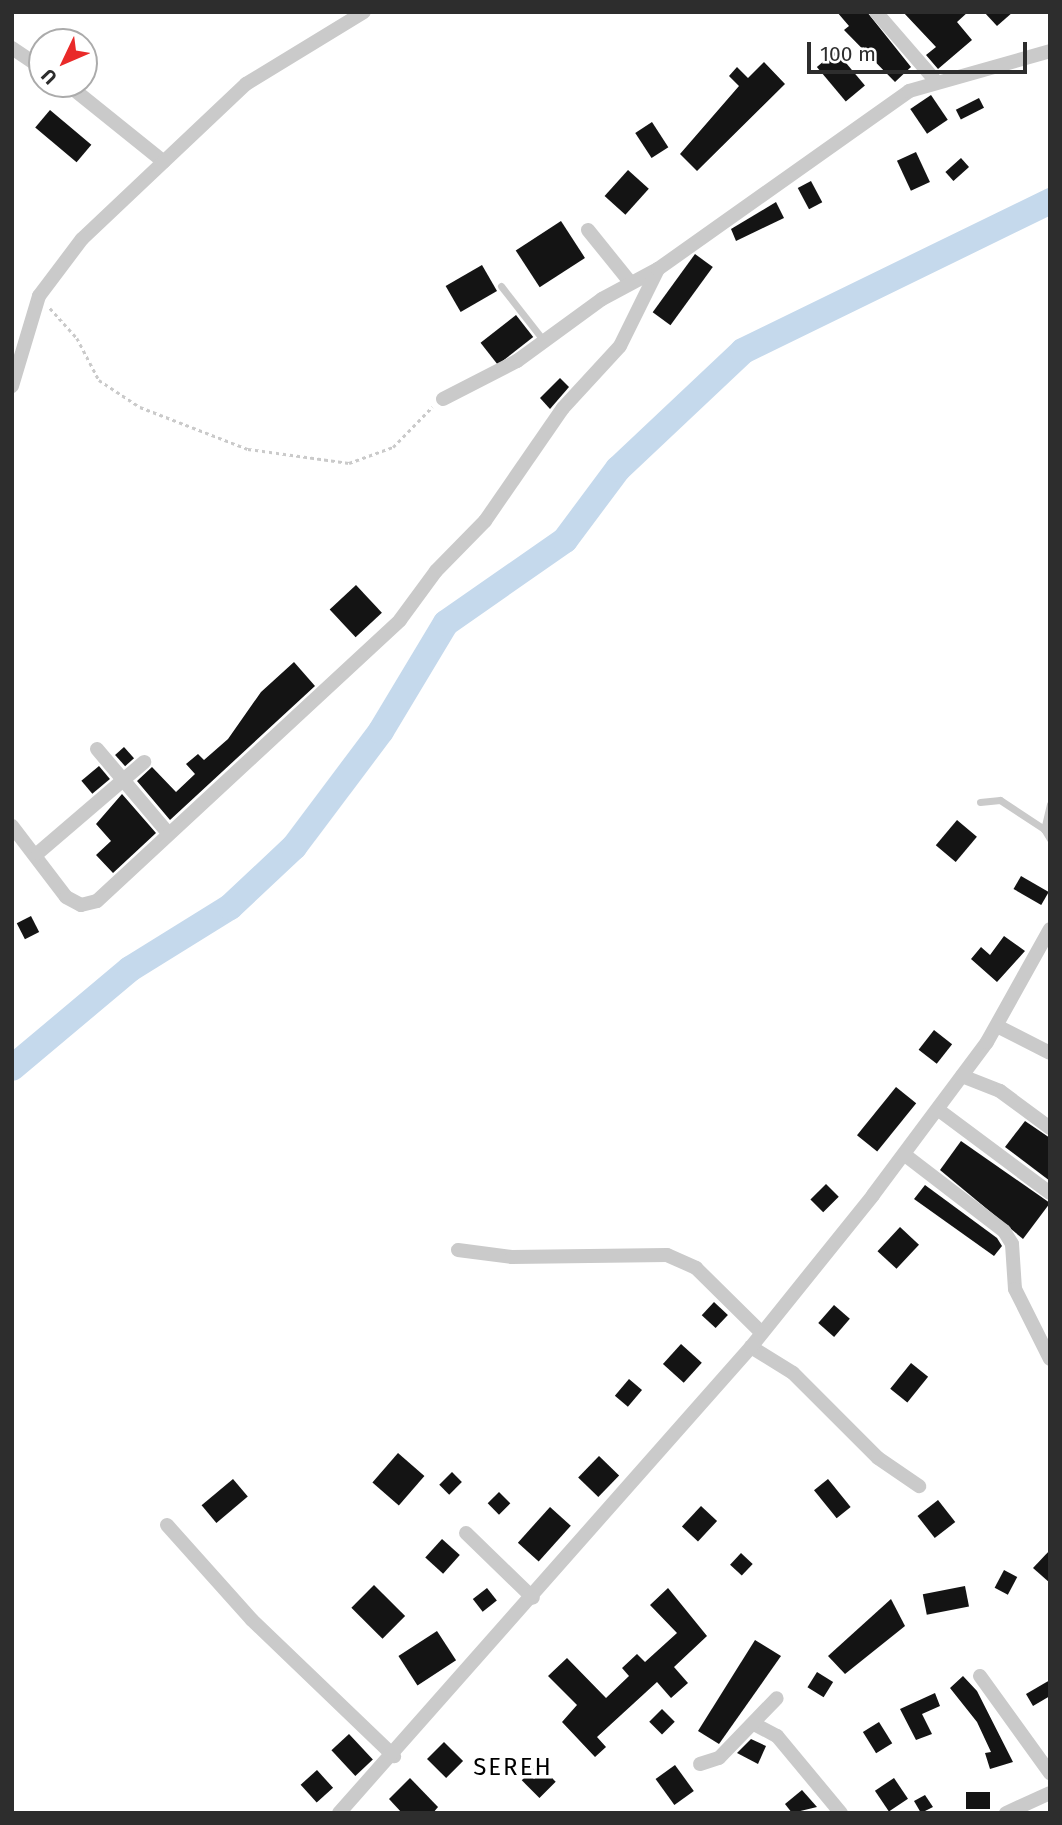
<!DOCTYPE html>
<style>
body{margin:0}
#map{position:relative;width:1062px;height:1825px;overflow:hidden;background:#fff;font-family:"Fira Sans",sans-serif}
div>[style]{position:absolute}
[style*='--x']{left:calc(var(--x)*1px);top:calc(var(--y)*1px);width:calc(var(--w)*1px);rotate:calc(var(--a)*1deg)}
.river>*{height:26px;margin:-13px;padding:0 13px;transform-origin:13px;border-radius:13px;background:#c5d9ec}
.building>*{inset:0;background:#141414;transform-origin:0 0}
.path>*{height:2.5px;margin-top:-1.25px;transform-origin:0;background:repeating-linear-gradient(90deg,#cacaca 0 3.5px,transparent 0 7px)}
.lane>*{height:7px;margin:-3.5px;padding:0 3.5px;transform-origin:3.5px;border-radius:3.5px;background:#cacaca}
.street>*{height:14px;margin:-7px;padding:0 7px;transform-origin:7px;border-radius:7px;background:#cacaca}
span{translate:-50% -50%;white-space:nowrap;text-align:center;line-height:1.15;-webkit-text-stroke:7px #fff;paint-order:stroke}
.neighbourhood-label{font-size:24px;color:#000;letter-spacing:2px}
.frame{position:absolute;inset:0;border:14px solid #2d2d2d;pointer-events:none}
.north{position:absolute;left:28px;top:28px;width:70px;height:70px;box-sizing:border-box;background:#fff;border:2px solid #ababab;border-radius:50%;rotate:226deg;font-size:19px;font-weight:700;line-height:28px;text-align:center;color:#2d2d2d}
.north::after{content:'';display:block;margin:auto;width:24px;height:32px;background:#e92a29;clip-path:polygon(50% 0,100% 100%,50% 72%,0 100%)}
.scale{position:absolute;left:807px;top:42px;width:220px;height:32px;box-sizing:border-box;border:4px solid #2d2d2d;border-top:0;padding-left:9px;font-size:21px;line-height:24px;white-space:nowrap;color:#2d2d2d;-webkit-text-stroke:5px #fff;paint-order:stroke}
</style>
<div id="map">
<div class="river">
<i style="--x:12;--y:1068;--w:154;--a:-40"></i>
<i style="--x:130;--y:969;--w:118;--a:-31.8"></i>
<i style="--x:230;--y:907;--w:88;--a:-43.2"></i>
<i style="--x:294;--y:847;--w:145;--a:-53.1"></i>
<i style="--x:381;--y:731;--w:126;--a:-59"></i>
<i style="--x:446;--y:623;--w:145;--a:-34.9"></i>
<i style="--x:565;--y:540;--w:89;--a:-53.3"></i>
<i style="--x:618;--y:469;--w:172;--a:-43.3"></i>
<i style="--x:743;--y:351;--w:342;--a:-26"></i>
</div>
<div class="building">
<i style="clip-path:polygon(837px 12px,867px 12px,911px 67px,895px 82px,844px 30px,849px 26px)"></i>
<i style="clip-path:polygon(903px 12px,968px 12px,957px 22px,972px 40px,938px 69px,926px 55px,936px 47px)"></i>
<i style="clip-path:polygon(984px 12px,1013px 12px,997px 26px)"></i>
<i style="left:836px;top:51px;width:45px;height:25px;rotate:50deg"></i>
<i style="clip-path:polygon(764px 62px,785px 84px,697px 171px,680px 154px,739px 86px,729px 76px,737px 67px,748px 78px)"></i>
<i style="left:931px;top:95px;width:30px;height:25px;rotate:56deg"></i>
<i style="left:979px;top:98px;width:11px;height:26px;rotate:63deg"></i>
<i style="left:50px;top:110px;width:54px;height:23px;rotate:40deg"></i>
<i style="left:652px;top:122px;width:30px;height:20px;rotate:57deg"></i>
<i style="left:916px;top:152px;width:33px;height:21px;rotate:65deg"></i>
<i style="left:961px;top:158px;width:12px;height:21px;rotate:48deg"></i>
<i style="left:628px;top:170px;width:28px;height:35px;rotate:42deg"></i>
<i style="left:811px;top:181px;width:24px;height:15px;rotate:62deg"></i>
<i style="clip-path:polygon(776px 202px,784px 218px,736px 241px,731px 229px)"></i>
<i style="left:561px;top:221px;width:44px;height:54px;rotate:57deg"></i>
<i style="left:695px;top:254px;width:22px;height:72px;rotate:36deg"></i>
<i style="left:482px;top:265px;width:30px;height:42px;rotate:60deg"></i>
<i style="left:516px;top:315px;width:28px;height:45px;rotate:52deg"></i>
<i style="clip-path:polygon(560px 378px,569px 387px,550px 409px,540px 398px)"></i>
<i style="left:356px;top:585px;width:38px;height:36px;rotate:47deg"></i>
<i style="clip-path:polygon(294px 662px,315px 686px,170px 820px,137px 781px,152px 767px,176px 792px,195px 774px,186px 764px,198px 754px,204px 760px,228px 739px,261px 692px)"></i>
<i style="left:124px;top:747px;width:15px;height:12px;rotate:48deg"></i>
<i style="left:99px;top:766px;width:17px;height:23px;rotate:50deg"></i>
<i style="clip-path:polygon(122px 794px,156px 833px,113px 873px,96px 855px,111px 841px,96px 824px)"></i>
<i style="left:957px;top:820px;width:26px;height:33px;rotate:40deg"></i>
<i style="left:1021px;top:876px;width:32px;height:15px;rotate:30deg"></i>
<i style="left:31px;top:916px;width:18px;height:16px;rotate:63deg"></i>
<i style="clip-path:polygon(1004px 936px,1025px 951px,997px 982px,971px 959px,981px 947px,990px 955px)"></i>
<i style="left:934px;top:1030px;width:23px;height:25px;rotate:38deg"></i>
<i style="left:896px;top:1087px;width:26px;height:62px;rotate:39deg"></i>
<i style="clip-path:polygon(1025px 1121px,1050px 1138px,1050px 1181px,1005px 1147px)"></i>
<i style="clip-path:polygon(961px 1141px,1050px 1203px,1023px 1239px,940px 1170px)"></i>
<i style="left:826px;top:1184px;width:18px;height:22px;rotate:45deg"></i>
<i style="clip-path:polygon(925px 1185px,997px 1238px,1002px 1246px,994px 1256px,914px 1199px)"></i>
<i style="left:900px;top:1227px;width:26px;height:33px;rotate:43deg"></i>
<i style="left:714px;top:1302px;width:19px;height:18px;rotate:43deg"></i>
<i style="left:834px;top:1305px;width:21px;height:24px;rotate:41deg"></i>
<i style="left:681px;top:1344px;width:28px;height:27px;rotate:42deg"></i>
<i style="left:911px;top:1363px;width:22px;height:33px;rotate:39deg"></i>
<i style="left:629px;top:1379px;width:17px;height:22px;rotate:40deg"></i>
<i style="left:398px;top:1453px;width:35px;height:39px;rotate:41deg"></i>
<i style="left:599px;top:1456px;width:28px;height:30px;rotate:44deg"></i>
<i style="left:452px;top:1472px;width:14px;height:18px;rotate:45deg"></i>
<i style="left:233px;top:1479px;width:23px;height:41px;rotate:50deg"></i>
<i style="left:828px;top:1479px;width:36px;height:18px;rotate:51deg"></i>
<i style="left:499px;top:1492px;width:16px;height:16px;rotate:45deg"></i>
<i style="left:938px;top:1500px;width:28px;height:26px;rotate:52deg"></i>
<i style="left:701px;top:1506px;width:22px;height:28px;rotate:43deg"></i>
<i style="left:550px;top:1507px;width:28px;height:48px;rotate:42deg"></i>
<i style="left:442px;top:1539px;width:24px;height:25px;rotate:42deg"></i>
<i style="clip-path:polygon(1050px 1550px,1050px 1583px,1033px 1568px)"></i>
<i style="left:741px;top:1553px;width:16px;height:16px;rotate:43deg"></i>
<i style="left:1004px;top:1570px;width:15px;height:20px;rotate:28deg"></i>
<i style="left:374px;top:1585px;width:44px;height:32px;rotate:45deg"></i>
<i style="left:965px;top:1586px;width:21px;height:43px;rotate:79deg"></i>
<i style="left:487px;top:1588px;width:16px;height:18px;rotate:52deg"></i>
<i style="clip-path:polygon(668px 1588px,707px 1636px,674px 1667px,688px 1683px,671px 1698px,657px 1682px,597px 1737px,606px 1747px,595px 1757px,562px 1722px,577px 1705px,548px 1676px,567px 1658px,606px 1698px,629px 1676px,622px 1668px,637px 1654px,645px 1662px,677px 1633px,650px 1605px)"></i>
<i style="clip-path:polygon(891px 1599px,905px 1626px,845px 1674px,828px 1656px)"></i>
<i style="left:437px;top:1631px;width:35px;height:46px;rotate:57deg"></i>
<i style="clip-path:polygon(755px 1640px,781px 1656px,719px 1744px,698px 1731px)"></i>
<i style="left:817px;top:1672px;width:19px;height:18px;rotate:32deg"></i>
<i style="clip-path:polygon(963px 1676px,977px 1691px,1013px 1762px,990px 1769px,985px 1753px,991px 1752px,977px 1722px,950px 1688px)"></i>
<i style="clip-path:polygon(1050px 1680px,1050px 1696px,1033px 1706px,1026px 1694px)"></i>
<i style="clip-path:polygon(935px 1693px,940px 1706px,922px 1714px,932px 1734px,916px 1740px,900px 1709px)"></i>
<i style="left:662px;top:1709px;width:18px;height:18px;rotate:45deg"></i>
<i style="left:879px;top:1722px;width:25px;height:19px;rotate:58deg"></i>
<i style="left:349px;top:1734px;width:35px;height:24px;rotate:47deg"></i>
<i style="clip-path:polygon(751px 1739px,766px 1746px,758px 1764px,737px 1753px)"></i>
<i style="left:444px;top:1742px;width:27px;height:24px;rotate:45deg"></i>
<i style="left:538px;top:1764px;width:25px;height:23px;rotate:45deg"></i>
<i style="left:675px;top:1765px;width:32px;height:24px;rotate:54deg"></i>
<i style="left:317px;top:1770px;width:24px;height:22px;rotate:48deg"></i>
<i style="clip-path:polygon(410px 1778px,438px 1807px,433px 1813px,402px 1813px,389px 1799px)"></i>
<i style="left:894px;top:1778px;width:25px;height:23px;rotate:56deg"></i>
<i style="clip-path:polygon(802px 1790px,817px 1807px,792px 1813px,785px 1804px)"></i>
<i style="left:966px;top:1792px;width:24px;height:17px"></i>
<i style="clip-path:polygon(925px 1795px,933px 1807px,921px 1813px,914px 1801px)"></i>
</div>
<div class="path">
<i style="--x:50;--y:308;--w:40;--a:48"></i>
<i style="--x:77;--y:338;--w:47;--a:62.4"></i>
<i style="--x:99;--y:380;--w:49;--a:33.4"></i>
<i style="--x:140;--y:407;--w:116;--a:21.3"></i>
<i style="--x:248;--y:449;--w:102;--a:7.9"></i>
<i style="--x:349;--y:463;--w:47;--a:-20"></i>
<i style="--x:393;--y:447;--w:56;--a:-45.7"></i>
</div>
<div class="lane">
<i style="--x:501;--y:286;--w:70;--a:52"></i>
<i style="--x:980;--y:802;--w:20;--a:-6"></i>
<i style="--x:1000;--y:800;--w:53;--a:33.4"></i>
<i style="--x:1050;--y:804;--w:26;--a:103"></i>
<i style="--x:1044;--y:829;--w:12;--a:59"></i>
</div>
<div class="street">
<i style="--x:876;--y:12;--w:90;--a:49.1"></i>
<i style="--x:12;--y:48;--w:36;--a:34"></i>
<i style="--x:67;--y:84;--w:124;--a:38.8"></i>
<i style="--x:588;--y:230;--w:67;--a:51.1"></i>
<i style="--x:12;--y:386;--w:94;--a:-73.3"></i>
<i style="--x:39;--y:296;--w:71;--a:-53"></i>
<i style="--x:82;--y:239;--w:226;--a:-43.4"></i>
<i style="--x:246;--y:84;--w:138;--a:-31.4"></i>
<i style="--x:443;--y:399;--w:83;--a:-27.2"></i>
<i style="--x:517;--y:361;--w:105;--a:-36.1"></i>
<i style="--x:602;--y:299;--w:64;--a:-28.2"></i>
<i style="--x:97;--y:749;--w:110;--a:49.8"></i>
<i style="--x:12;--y:826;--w:89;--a:52.7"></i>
<i style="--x:66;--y:897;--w:17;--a:28"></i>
<i style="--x:81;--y:905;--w:16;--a:-14"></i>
<i style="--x:97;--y:901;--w:413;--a:-42.8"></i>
<i style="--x:400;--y:620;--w:61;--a:-53.7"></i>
<i style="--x:436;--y:571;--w:70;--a:-45.6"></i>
<i style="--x:485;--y:521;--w:137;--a:-55.4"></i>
<i style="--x:563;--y:408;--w:84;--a:-47.4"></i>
<i style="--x:620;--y:346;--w:86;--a:-63.7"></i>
<i style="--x:658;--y:269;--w:308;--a:-35.3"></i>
<i style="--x:909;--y:91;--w:147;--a:-15.8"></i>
<i style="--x:38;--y:853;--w:140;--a:-40.6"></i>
<i style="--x:997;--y:1026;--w:59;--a:27"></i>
<i style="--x:962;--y:1076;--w:41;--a:21.5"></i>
<i style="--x:1000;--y:1091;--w:62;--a:36.5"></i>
<i style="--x:940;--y:1111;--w:137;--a:36.7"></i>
<i style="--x:905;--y:1155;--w:125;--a:37.5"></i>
<i style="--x:1004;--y:1231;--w:15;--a:58"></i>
<i style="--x:1012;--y:1244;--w:45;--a:86.2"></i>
<i style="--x:1015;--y:1289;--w:78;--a:63.4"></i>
<i style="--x:458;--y:1250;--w:54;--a:7.4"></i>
<i style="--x:512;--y:1257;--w:155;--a:-0.7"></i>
<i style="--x:667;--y:1255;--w:32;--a:24"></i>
<i style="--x:696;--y:1268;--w:91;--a:44.6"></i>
<i style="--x:751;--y:1347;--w:49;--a:31.8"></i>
<i style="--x:793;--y:1373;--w:120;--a:45"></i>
<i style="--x:878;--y:1458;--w:50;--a:34.3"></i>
<i style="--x:167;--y:1525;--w:127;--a:48.2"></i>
<i style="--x:252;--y:1620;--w:197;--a:43.8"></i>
<i style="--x:466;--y:1533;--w:93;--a:44.1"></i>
<i style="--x:980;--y:1676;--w:120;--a:54.2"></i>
<i style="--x:756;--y:1725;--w:24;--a:28"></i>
<i style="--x:777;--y:1736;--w:100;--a:50.3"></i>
<i style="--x:700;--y:1764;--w:20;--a:-18"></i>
<i style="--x:719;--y:1758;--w:83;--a:-46"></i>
<i style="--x:339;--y:1813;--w:622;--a:-48.52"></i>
<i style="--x:751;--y:1347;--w:195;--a:-51.2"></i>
<i style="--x:873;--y:1195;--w:191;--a:-53.3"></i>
<i style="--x:987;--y:1042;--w:129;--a:-60.9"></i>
<i style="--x:1006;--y:1813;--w:48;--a:-24.4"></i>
</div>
<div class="neighbourhood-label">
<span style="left:513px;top:1768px">SEREH</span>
</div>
<div class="frame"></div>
<div class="north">U</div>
<div class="scale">100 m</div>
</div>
